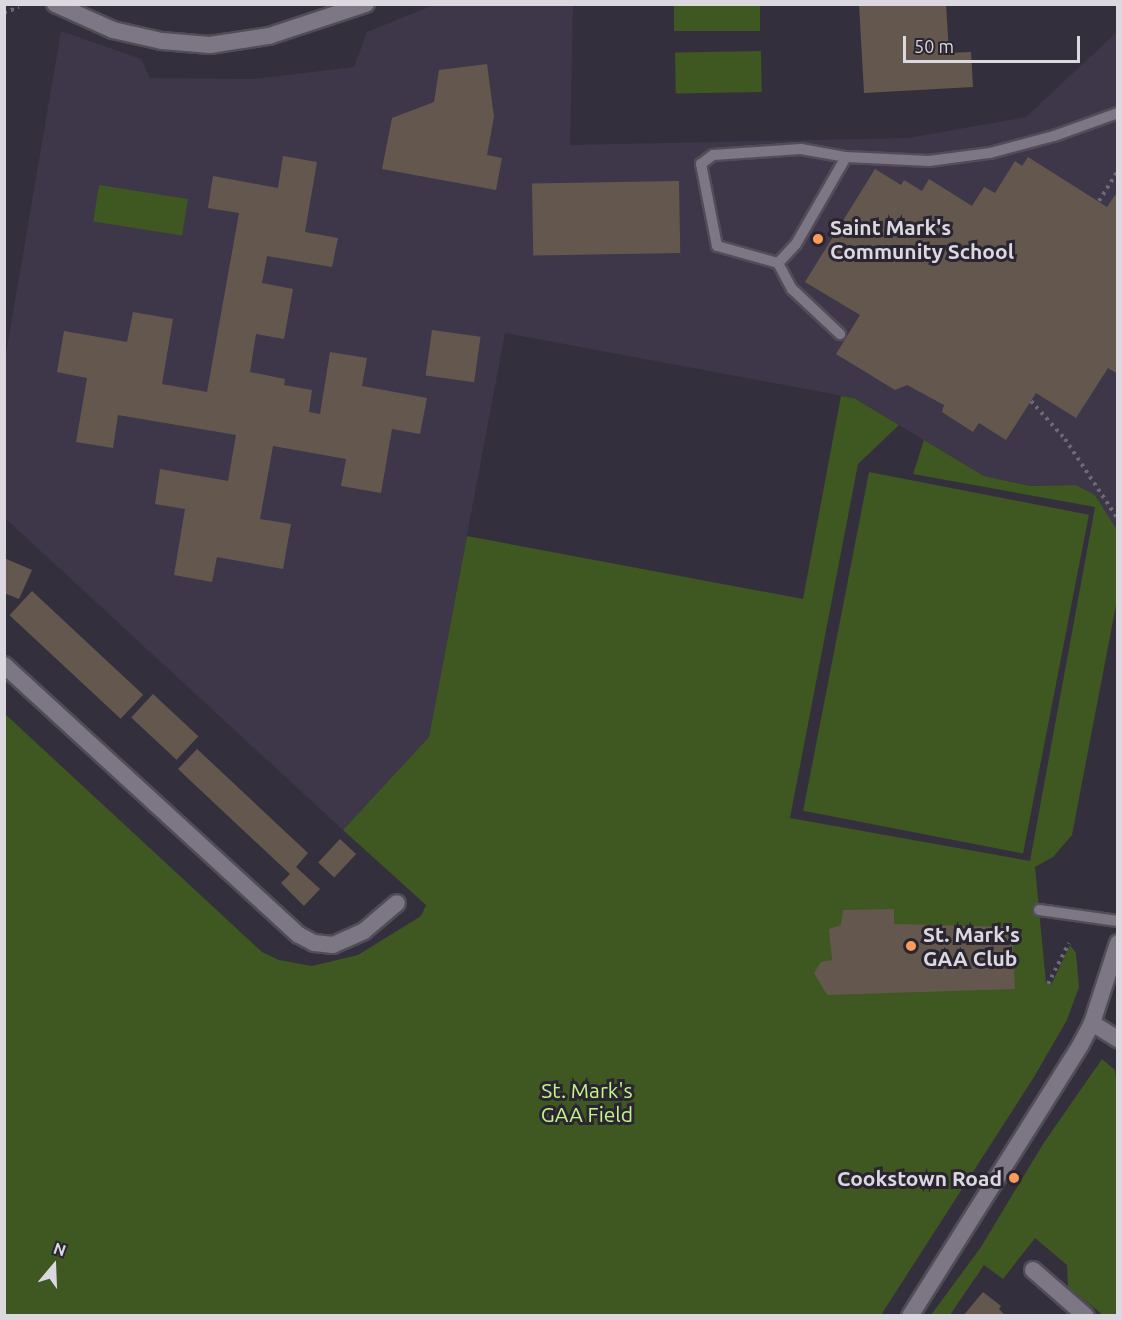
<!DOCTYPE html>
<style>
body{margin:0}
#map{position:relative;width:1122px;height:1320px;overflow:hidden;background:#342f3c;font-family:Ubuntu,sans-serif}
div>[style]{position:absolute}
[style*='--x']{left:calc(var(--x)*1px);top:calc(var(--y)*1px);width:calc(var(--w)*1px);rotate:calc(var(--a)*1deg)}
.built>*{inset:0;background:#3e3749}
.green>*{inset:0;background:#3f5720;transform-origin:0 0}
.building>*{inset:0;background:#64584e;transform-origin:0 0}
.path>*{height:4px;margin-top:-2px;transform-origin:0;background:repeating-linear-gradient(90deg,#6e6a75 0 3px,transparent 0 7.5px)}
.roads{filter:drop-shadow(2px 0 #514d57) drop-shadow(-2px 0 #514d57) drop-shadow(0 2px #514d57) drop-shadow(0 -2px #514d57)}
.service>*{height:10px;margin:-5px;padding:0 5px;transform-origin:5px;border-radius:5px;background:#7c7685}
.minor>*{height:16px;margin:-8px;padding:0 8px;transform-origin:8px;border-radius:8px;background:#7c7685}
.tertiary>*{height:16px;margin:-8px;padding:0 8px;transform-origin:8px;border-radius:8px;background:#7c7685}
.dots>*{width:16px;height:16px;translate:-50% -50%;box-sizing:border-box;border:3px solid #2a2531;border-radius:50%}
span{translate:-50% -50%;white-space:nowrap;text-align:center;line-height:1.15;-webkit-text-stroke:6px #2a2531;paint-order:stroke}
.poi-label{font-size:21px;color:#dbd8e0;font-weight:700}
.left{translate:0 -50%;text-align:left}
.right{translate:-100% -50%;text-align:right}
.park-label{font-size:21px;color:#c4f789}
.frame{position:absolute;inset:0;border:6px solid #dbd8e0;pointer-events:none}
.north{position:absolute;left:24px;top:1236px;width:60px;height:60px;-webkit-text-stroke:4px #2a2531;paint-order:stroke;rotate:19deg;font-size:16px;font-weight:700;line-height:24px;text-align:center;color:#dbd8e0}
.north::after{content:'';display:block;margin:auto;width:21px;height:27px;background:#dbd8e0;clip-path:polygon(50% 0,100% 100%,50% 72%,0 100%)}
.scale{position:absolute;left:903px;top:36px;width:177px;height:27px;box-sizing:border-box;border:3px solid #dbd8e0;border-top:0;padding-left:8px;font-size:18px;line-height:21px;white-space:nowrap;color:#dbd8e0;-webkit-text-stroke:4px #2a2531;paint-order:stroke}
</style>
<div id="map">
<div class="built">
<i style="clip-path:polygon(434px 5px,573px 5px,570px 145px,908px 138px,1026px 117px,1117px 32px,1117px 530px,1095px 495px,1076px 485px,1030px 486px,984px 476px,854px 398px,505px 333px,429px 737px,343px 830px,5px 518px,5px 360px,61px 31px,141px 59px,150px 78px,254px 79px,354px 67px,367px 32px)"></i>
</div>
<div class="green">
<i style="left:674px;top:5px;width:86px;height:26px"></i>
<i style="left:761px;top:51px;width:41px;height:86px;rotate:89deg"></i>
<i style="left:99px;top:185px;width:90px;height:37px;rotate:9deg"></i>
<i style="clip-path:polygon(841px 396px,854px 398px,899px 425px,858px 464px,790px 818px,1030px 861px,1095px 507px,913px 474px,924px 440px,984px 476px,1030px 486px,1076px 485px,1095px 495px,1117px 530px,1117px 600px,1072px 835px,1053px 857px,1035px 867px,1046px 983px,1051px 985px,1070px 945px,1076px 953px,1079px 987px,1067px 1020px,1034px 1077px,881px 1315px,5px 1315px,4px 713px,262px 952px,279px 960px,312px 966px,358px 955px,421px 916px,426px 905px,343px 830px,429px 737px,467px 536px,803px 599px)"></i>
<i style="left:869px;top:472px;width:224px;height:345px;rotate:11deg"></i>
<i style="clip-path:polygon(1102px 1059px,1115px 1070px,1117px 1084px,1117px 1315px,1103px 1315px,1068px 1287px,1067px 1265px,1035px 1238px,1003px 1279px,984px 1265px,950px 1315px,931px 1315px,981px 1247px,1043px 1144px)"></i>
</div>
<div class="building">
<i style="clip-path:polygon(859px 4px,946px 4px,949px 53px,971px 52px,973px 87px,864px 93px)"></i>
<i style="clip-path:polygon(487px 64px,494px 117px,487px 155px,502px 158px,496px 190px,382px 169px,392px 118px,434px 102px,439px 70px)"></i>
<i style="clip-path:polygon(283px 156px,317px 162px,305px 232px,338px 238px,332px 267px,267px 256px,262px 283px,293px 289px,284px 339px,256px 334px,250px 372px,285px 379px,284px 385px,312px 390px,309px 412px,320px 414px,330px 352px,367px 358px,362px 386px,427px 398px,420px 434px,392px 429px,381px 493px,341px 486px,346px 459px,273px 446px,260px 519px,291px 524px,283px 569px,217px 557px,212px 582px,174px 575px,185px 509px,155px 504px,160px 469px,228px 481px,236px 435px,118px 415px,113px 448px,76px 442px,87px 378px,57px 372px,64px 331px,127px 342px,133px 312px,173px 319px,162px 384px,207px 392px,239px 213px,208px 208px,213px 176px,278px 188px)"></i>
<i style="clip-path:polygon(1028px 157px,1107px 207px,1118px 191px,1118px 374px,1108px 368px,1076px 418px,1036px 393px,1006px 440px,979px 423px,973px 432px,942px 412px,944px 405px,907px 385px,895px 390px,836px 354px,860px 315px,805px 282px,875px 169px,901px 185px,904px 180px,922px 191px,929px 179px,972px 206px,984px 187px,995px 193px,1015px 161px,1022px 166px)"></i>
<i style="left:679px;top:181px;width:72px;height:147px;rotate:89deg"></i>
<i style="left:432px;top:330px;width:49px;height:46px;rotate:8deg"></i>
<i style="clip-path:polygon(4px 558px,32px 570px,19px 599px,4px 593px)"></i>
<i style="left:32px;top:591px;width:152px;height:33px;rotate:43deg"></i>
<i style="left:153px;top:694px;width:62px;height:32px;rotate:43deg"></i>
<i style="clip-path:polygon(197px 749px,308px 853px,296px 867px,320px 889px,304px 906px,281px 883px,290px 874px,178px 769px)"></i>
<i style="left:340px;top:839px;width:22px;height:32px;rotate:43deg"></i>
<i style="clip-path:polygon(894px 909px,894px 924px,1012px 927px,1015px 989px,827px 995px,814px 973px,821px 962px,832px 960px,829px 929px,841px 925px,843px 910px)"></i>
<i style="clip-path:polygon(983px 1292px,1001px 1306px,999px 1309px,1006px 1316px,963px 1316px)"></i>
</div>
<div class="path">
<i style="--x:4;--y:13;--w:16;--a:-22"></i>
<i style="--x:1099;--y:201;--w:36;--a:-58"></i>
<i style="--x:1031;--y:401;--w:51;--a:48.2"></i>
<i style="--x:1065;--y:439;--w:96;--a:56.5"></i>
<i style="--x:1048;--y:984;--w:46;--a:-62.9"></i>
</div>
<div class="roads">
<div class="service">
<i style="--x:846;--y:157;--w:100;--a:119.9"></i>
<i style="--x:796;--y:244;--w:26;--a:133"></i>
<i style="--x:778;--y:263;--w:63;--a:-164.4"></i>
<i style="--x:717;--y:246;--w:84;--a:-101"></i>
<i style="--x:701;--y:164;--w:15;--a:-37"></i>
<i style="--x:713;--y:155;--w:88;--a:-3.9"></i>
<i style="--x:801;--y:149;--w:46;--a:10.1"></i>
<i style="--x:846;--y:157;--w:83;--a:2.8"></i>
<i style="--x:929;--y:161;--w:62;--a:-7.5"></i>
<i style="--x:990;--y:153;--w:66;--a:-14.9"></i>
<i style="--x:1054;--y:136;--w:68;--a:-19.8"></i>
<i style="--x:778;--y:263;--w:30;--a:62"></i>
<i style="--x:792;--y:289;--w:66;--a:43.2"></i>
<i style="--x:1039;--y:910;--w:80;--a:7.9"></i>
</div>
<div class="minor">
<i style="--x:55;--y:4;--w:64;--a:24.1"></i>
<i style="--x:113;--y:30;--w:50;--a:12.7"></i>
<i style="--x:162;--y:41;--w:48;--a:4.8"></i>
<i style="--x:210;--y:45;--w:60;--a:-8.7"></i>
<i style="--x:269;--y:36;--w:102;--a:-18.3"></i>
<i style="--x:4;--y:665;--w:400;--a:42.5"></i>
<i style="--x:299;--y:935;--w:17;--a:28"></i>
<i style="--x:314;--y:943;--w:19;--a:6"></i>
<i style="--x:333;--y:945;--w:34;--a:-24"></i>
<i style="--x:364;--y:931;--w:43;--a:-40.3"></i>
<i style="--x:1092;--y:1023;--w:31;--a:32"></i>
<i style="--x:1033;--y:1270;--w:70;--a:41"></i>
</div>
<div class="tertiary">
<i style="--x:910;--y:1316;--w:321;--a:-57.8"></i>
<i style="--x:1081;--y:1044;--w:24;--a:-62"></i>
<i style="--x:1092;--y:1023;--w:84;--a:-72"></i>
</div>
</div>
<div class="dots">
<i style="left:818px;top:239px;background:#fe9b59"></i>
<i style="left:911px;top:946px;background:#fe9b59"></i>
<i style="left:1014px;top:1178px;background:#fe9b59"></i>
</div>
<div class="poi-label">
<span class="left" style="left:830px;top:239px">Saint Mark's<br>Community School</span>
<span class="left" style="left:923px;top:946px">St. Mark's<br>GAA Club</span>
<span class="right" style="left:1002px;top:1178px">Cookstown Road</span>
</div>
<div class="park-label">
<span style="left:587px;top:1102px">St. Mark's<br>GAA Field</span>
</div>
<div class="frame"></div>
<div class="north">N</div>
<div class="scale">50 m</div>
</div>
